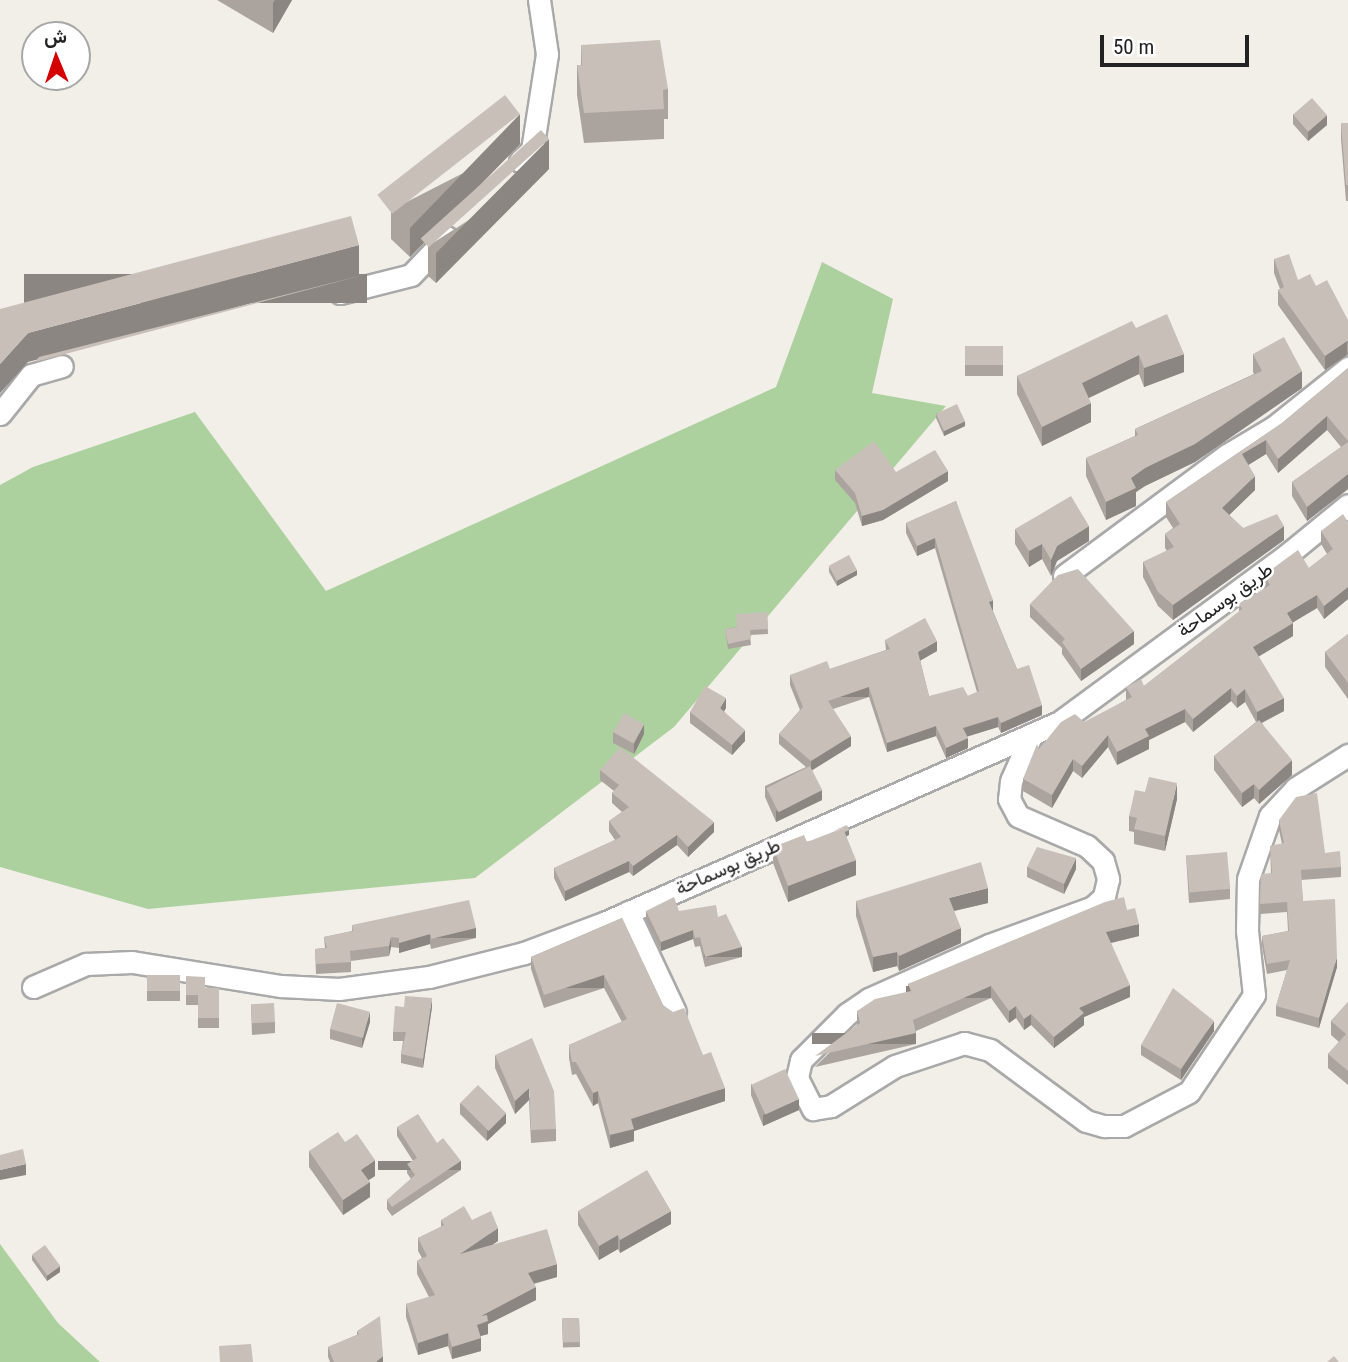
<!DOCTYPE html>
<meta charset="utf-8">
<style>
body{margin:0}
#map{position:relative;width:1348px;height:1362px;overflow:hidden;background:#f2efe9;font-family:"Roboto Condensed",Vazirmatn,sans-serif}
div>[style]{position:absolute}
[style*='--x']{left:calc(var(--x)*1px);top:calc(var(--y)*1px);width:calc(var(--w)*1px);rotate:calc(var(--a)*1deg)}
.forest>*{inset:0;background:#add19e}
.roads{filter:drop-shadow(2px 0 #a9a9a9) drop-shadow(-2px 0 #a9a9a9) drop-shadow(0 2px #a9a9a9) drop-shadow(0 -2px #a9a9a9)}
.minor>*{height:21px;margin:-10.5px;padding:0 10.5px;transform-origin:10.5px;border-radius:10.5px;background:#fff}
.wall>*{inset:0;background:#aba49e;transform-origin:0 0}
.shaded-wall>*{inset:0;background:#8b8681;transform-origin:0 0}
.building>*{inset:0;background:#c7bfb8;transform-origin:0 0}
span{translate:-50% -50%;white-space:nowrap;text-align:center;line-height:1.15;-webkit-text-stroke:5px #fff;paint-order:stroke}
.street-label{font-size:19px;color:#222}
.north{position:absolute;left:21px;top:21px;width:70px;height:70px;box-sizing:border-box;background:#fff;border:2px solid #a7a7a7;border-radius:50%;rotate:358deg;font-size:19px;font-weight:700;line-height:28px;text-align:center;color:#222}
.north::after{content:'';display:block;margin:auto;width:24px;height:32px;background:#d40000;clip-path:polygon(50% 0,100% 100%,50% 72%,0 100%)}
.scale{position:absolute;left:1100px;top:35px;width:149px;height:32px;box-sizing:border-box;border:4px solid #222;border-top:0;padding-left:9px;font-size:21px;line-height:24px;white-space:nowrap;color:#222;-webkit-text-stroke:5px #fff;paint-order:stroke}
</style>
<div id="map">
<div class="forest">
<i style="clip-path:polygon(822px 262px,893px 299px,872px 393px,946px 406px,674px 727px,475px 878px,148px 909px,0 867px,0 485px,33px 467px,195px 412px,326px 591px,776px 387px)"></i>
<i style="clip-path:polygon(0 1244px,58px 1323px,100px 1362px,0 1362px)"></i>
</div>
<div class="roads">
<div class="minor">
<i style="--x:520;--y:161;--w:16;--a:-43"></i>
<i style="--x:532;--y:150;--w:97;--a:-81.1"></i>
<i style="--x:547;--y:54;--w:55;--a:-98.4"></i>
<i style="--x:340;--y:293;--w:73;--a:-14.2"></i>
<i style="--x:411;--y:275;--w:52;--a:-46.5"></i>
<i style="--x:0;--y:414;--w:50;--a:-51.5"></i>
<i style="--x:31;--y:375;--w:32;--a:-16"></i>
<i style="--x:1064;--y:576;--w:203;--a:-36.6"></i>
<i style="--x:1227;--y:455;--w:55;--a:-30.8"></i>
<i style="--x:1274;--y:427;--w:95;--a:-38.6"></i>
<i style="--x:1032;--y:734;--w:51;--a:114.1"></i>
<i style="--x:1011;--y:781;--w:18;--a:96"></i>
<i style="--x:1009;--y:799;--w:19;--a:62"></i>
<i style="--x:1018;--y:816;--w:75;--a:23.5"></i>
<i style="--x:1087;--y:846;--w:22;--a:43"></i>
<i style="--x:1103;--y:861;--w:19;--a:74"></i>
<i style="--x:1108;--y:879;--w:18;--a:103"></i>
<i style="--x:1104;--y:897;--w:15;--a:138"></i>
<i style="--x:1093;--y:907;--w:111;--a:159.9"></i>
<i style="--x:989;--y:945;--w:132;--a:155.8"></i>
<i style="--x:869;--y:999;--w:27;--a:146"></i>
<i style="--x:847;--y:1014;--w:65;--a:135"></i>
<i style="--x:801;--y:1060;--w:18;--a:103"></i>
<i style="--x:797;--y:1078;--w:35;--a:63"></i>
<i style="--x:813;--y:1109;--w:18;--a:-9"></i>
<i style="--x:831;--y:1106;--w:75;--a:-32"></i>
<i style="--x:895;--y:1066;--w:73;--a:-18.4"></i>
<i style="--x:964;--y:1043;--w:27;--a:15"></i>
<i style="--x:990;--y:1050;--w:119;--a:36.5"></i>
<i style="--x:1086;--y:1121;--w:19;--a:16"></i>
<i style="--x:1104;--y:1126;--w:20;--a:0"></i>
<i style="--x:1124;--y:1126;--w:73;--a:-27.6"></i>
<i style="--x:1189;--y:1092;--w:117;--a:-56.2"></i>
<i style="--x:1254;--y:995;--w:64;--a:-96.2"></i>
<i style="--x:1247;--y:931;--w:52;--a:-88.9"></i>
<i style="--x:1248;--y:879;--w:67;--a:-70.8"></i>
<i style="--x:1270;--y:816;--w:38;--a:-47"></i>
<i style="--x:1296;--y:788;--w:62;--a:-32.4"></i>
<i style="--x:628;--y:912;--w:110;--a:64.8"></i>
<i style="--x:33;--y:987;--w:58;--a:-23.5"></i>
<i style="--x:86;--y:964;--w:46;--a:-2.5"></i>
<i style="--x:132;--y:962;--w:151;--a:9.2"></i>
<i style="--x:281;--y:986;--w:58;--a:3"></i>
<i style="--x:339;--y:989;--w:91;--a:-7.6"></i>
<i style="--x:429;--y:977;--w:98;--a:-14.2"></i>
<i style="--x:524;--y:953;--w:85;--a:-20.6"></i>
<i style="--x:604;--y:923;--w:500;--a:-23.8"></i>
<i style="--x:1061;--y:721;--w:282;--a:-36.3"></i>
<i style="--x:1288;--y:554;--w:77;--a:-39.2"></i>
</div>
</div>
<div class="wall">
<i style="clip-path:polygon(217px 0,292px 0,273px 33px)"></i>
<i style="clip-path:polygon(581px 45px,668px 89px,668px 119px,664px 119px,664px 139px,584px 143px,577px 95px,577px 65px,581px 65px)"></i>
<i style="clip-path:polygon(1293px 114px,1327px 125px,1308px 141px,1293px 124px)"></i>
<i style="clip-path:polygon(1341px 123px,1348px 123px,1348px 201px,1346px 201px,1341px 139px)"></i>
<i style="clip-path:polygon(520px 144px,410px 257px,391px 239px,391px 210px)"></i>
<i style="clip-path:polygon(549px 169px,436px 283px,428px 276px,428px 246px)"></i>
<i style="clip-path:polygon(1274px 259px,1298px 280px,1316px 286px,1348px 320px,1348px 356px,1347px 355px,1325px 370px,1278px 305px,1278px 290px,1280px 289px,1274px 273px)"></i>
<i style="clip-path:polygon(1136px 328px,1184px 372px,1144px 387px,1139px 374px,1089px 398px,1091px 422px,1042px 446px,1017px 394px,1017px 376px)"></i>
<i style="left:965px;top:346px;width:38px;height:30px"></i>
<i style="clip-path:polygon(1253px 354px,1302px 388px,1195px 462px,1145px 486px,1136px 492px,1136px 506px,1106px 520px,1086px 476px,1086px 458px,1135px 436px,1135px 429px,1254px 374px,1253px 372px)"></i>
<i style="clip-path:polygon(1348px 368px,1348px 489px,1307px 521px,1292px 496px,1292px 482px,1341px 447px,1327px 430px,1278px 473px,1266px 454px,1248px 465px,1255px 490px,1229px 515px,1243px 528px,1284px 540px,1173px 620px,1158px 606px,1143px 577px,1143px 562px,1167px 551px,1165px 548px,1165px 534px,1173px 528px,1166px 517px,1166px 502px,1282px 423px)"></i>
<i style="clip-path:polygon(936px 413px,965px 426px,944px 436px,936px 418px)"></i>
<i style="clip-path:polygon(835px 470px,896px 472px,948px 481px,883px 520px,862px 526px,855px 503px,835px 480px)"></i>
<i style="clip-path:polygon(956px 501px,993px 611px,1017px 669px,1042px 715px,1001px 733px,998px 727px,967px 736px,968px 748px,946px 758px,936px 736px,887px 752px,869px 697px,833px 709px,851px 746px,812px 770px,822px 800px,776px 822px,765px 797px,765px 786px,806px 767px,779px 744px,779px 734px,800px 710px,790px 685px,790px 675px,830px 669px,886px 650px,885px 640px,937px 651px,920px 660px,929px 696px,968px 696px,977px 692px,935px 548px,917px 556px,906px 533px,906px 523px)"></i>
<i style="clip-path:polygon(1348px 522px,1348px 599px,1324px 619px,1317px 608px,1293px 622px,1293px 636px,1258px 656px,1284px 711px,1262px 723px,1292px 775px,1259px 804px,1254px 798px,1242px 807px,1214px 770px,1214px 756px,1256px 722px,1245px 702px,1237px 708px,1231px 701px,1193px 732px,1185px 722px,1149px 740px,1149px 749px,1117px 765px,1108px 747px,1082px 778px,1073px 771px,1052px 808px,1023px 791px,1023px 779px,1039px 749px,1126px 700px,1126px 687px,1144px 686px,1239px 612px,1239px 604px,1265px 588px,1264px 575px,1309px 568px,1327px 554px,1321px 544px,1321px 531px)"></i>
<i style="clip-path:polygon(1015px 529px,1089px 541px,1057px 561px,1051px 576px,1042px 559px,1029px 567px,1015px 544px)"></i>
<i style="clip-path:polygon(829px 567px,857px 575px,837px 586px,829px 572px)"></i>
<i style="clip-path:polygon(1030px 604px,1134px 644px,1081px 681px,1062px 654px,1062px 648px,1030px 617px)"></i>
<i style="clip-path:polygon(767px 612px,768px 634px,750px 635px,751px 645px,728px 649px,725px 629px,736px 627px)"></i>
<i style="clip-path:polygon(1348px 634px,1348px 699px,1325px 667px,1325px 652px)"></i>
<i style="clip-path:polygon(726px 708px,724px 711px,745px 741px,732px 755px,690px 723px,690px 712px)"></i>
<i style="clip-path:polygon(613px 732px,644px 734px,634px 754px,613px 743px)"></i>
<i style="clip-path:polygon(600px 770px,714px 832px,688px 857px,677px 845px,633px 876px,629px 872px,565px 901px,554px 878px,554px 868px,615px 840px,609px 831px,609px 821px,622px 812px,612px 803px,612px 793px,614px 791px,600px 780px)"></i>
<i style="clip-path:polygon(1177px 799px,1165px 851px,1134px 844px,1134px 832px,1129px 831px,1129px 816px)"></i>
<i style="clip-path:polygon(1279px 820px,1325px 853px,1341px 867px,1341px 877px,1301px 880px,1303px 901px,1337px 967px,1319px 1028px,1276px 1016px,1276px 1006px,1287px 970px,1267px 974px,1262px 946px,1262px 936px,1288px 931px,1287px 912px,1260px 914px,1260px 904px,1271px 873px,1270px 846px,1282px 844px,1279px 830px)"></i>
<i style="clip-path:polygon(849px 835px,846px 836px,856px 875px,788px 902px,773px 863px,773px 847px)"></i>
<i style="clip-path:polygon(1186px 855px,1230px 889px,1230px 899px,1189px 903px)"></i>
<i style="clip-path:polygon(1027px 867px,1076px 869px,1064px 894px,1027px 877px)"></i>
<i style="clip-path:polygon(856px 901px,988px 903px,954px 911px,961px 943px,899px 971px,897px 966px,873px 972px,856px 916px)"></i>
<i style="clip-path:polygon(1127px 910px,1139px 936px,1111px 943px,1130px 997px,1084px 1017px,1084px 1025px,1054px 1048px,1031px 1025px,1024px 1030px,1016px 1018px,1009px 1023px,991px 998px,916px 1031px,916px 1044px,815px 1067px,857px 1025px,857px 1011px,908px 992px,908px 984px)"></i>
<i style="clip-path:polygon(646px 911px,679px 911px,718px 917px,742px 957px,705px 967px,700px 946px,695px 947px,693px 939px,661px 951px,646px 920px)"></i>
<i style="clip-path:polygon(622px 918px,663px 1005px,703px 1055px,725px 1101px,634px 1131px,634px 1141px,610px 1148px,598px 1103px,593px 1106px,576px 1074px,572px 1075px,569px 1058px,569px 1045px,622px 1022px,604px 988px,544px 1008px,531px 969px,531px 957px)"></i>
<i style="clip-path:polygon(352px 925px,476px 938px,431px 949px,430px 944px,399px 953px,399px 948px,391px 947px,389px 956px,351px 961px,351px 972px,316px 974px,315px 949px,325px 948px,324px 937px,352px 931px)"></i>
<i style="left:147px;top:975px;width:33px;height:26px"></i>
<i style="clip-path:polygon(186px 976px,205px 988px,219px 988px,219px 1028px,198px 1028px,198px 1005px,186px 1005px)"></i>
<i style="clip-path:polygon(1348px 1002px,1348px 1085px,1328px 1068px,1328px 1054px,1339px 1042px,1331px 1035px,1331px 1021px)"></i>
<i style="clip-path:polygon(251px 1005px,275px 1022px,275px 1033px,252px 1035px)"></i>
<i style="clip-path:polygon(432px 1007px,423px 1068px,401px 1063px,401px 1054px,403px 1041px,393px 1041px,393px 1032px)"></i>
<i style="clip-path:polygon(370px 1022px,362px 1048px,330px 1039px,330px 1029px)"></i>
<i style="clip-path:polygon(1214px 1031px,1181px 1080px,1141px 1055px,1141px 1045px)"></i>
<i style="clip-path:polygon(495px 1055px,556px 1129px,556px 1141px,531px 1143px,529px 1100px,515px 1114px,495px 1068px)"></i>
<i style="clip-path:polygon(751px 1084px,799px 1110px,763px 1126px,751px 1095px)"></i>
<i style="clip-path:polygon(460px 1103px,506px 1123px,487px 1141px,460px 1114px)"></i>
<i style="clip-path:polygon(397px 1127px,437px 1143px,461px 1170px,392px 1216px,387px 1209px,387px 1200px,411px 1179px,407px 1173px,407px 1164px,413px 1161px,397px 1136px)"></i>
<i style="clip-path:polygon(345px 1142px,375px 1176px,369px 1180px,370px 1197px,343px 1215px,309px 1167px,309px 1151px)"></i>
<i style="clip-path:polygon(578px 1211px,671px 1224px,620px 1253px,618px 1249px,599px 1260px,578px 1225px)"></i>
<i style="clip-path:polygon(441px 1220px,472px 1220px,498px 1241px,493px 1244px,557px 1277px,534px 1284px,536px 1300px,488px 1324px,488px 1334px,481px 1336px,481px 1351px,452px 1359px,448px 1346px,418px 1355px,406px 1317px,406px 1304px,429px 1297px,417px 1274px,417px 1261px,422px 1258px,418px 1251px,418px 1238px,441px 1227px)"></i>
<i style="clip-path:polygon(32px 1255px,60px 1272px,47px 1281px,32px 1260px)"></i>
<i style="left:579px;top:1318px;width:29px;height:17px;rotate:88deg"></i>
<i style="clip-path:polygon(357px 1331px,383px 1362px,330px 1362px,328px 1357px,328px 1347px,357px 1335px)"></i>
</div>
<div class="shaded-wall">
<i style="clip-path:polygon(275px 0,292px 0,273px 33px,273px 3px)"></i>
<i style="clip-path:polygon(520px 114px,520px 144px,410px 257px,410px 228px)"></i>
<i style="clip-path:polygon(1327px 115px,1327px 125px,1308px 141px,1308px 131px)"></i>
<i style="clip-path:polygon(549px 139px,549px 169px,436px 283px,436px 253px)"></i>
<i style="clip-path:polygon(359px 245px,359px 275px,28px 362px,0 393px,0 364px,28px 333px)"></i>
<i style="left:367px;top:274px;width:29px;height:343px;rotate:90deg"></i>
<i style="clip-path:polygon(1347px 341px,1347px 355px,1325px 370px,1325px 356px)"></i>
<i style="clip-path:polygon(1184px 354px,1184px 372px,1144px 387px,1144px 368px)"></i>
<i style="clip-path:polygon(1139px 355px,1139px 374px,1082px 401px,1082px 383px)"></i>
<i style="clip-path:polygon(1302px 371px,1302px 388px,1195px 462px,1145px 486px,1136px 492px,1136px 506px,1106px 520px,1106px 502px,1131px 478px,1145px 468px)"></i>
<i style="clip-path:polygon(1091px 403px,1091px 422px,1042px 446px,1042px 427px)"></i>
<i style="clip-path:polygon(1327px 416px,1327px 430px,1278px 473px,1278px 459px)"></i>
<i style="clip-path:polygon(965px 421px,965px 426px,944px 436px,944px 431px)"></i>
<i style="clip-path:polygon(1266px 440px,1266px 454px,1242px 469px,1242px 454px)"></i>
<i style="clip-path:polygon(948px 471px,948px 481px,883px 520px,862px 526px,862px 516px)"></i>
<i style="clip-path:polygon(1348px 474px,1348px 489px,1307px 521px,1307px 507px)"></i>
<i style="clip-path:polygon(1255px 476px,1255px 490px,1222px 522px,1222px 508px)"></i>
<i style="clip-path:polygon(1089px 526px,1089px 541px,1057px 561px,1051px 576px,1051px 560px,1057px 546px)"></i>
<i style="clip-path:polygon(1284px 526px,1284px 540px,1173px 620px,1173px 605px)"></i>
<i style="clip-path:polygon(935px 538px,935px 548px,917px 556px,917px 546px)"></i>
<i style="clip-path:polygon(1042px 544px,1042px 559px,1029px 567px,1029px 551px)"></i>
<i style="clip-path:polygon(857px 570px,857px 575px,837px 586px,837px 581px)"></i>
<i style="clip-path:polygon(1348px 587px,1348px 599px,1324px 619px,1324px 606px)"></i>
<i style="clip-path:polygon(1317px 595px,1317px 608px,1287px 626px,1287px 613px)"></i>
<i style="clip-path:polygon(993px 600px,993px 610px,989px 612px,989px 602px)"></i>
<i style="clip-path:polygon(1293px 623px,1293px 636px,1253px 660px,1253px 647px)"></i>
<i style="clip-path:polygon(1134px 631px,1134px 644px,1081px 681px,1081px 669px)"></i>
<i style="clip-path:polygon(937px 641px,937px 651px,918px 662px,918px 652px)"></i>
<i style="left:869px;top:687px;width:10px;height:43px;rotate:90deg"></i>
<i style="clip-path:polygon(1231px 688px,1231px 701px,1193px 732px,1193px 719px)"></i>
<i style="clip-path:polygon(1245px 689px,1245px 702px,1237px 708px,1237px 696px)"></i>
<i style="clip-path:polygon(726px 698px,726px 708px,720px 718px,720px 708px)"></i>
<i style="clip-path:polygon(1284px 698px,1284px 711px,1257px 725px,1257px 712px)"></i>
<i style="clip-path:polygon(1042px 705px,1042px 715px,1001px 733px,1001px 723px)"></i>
<i style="clip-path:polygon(1185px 709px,1185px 722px,1149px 740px,1149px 749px,1117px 765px,1117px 752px,1145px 729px)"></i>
<i style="clip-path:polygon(998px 717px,998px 727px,963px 738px,963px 728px)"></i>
<i style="clip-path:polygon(644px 724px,644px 734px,634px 754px,634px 744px)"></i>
<i style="clip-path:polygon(936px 726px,936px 736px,887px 752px,887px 743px)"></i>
<i style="clip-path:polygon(745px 730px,745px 741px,732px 755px,732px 745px)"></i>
<i style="clip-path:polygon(1108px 735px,1108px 747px,1082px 778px,1082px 766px)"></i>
<i style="clip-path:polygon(851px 736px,851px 746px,811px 771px,811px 761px)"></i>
<i style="clip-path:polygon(968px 738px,968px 748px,946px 758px,946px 748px)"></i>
<i style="clip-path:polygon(1073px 759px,1073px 771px,1052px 808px,1052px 795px)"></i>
<i style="clip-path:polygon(1292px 760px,1292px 775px,1259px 804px,1259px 790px)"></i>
<i style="clip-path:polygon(1177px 783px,1177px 799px,1165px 851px,1165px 836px)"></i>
<i style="clip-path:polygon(1254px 784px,1254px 798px,1242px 807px,1242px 793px)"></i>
<i style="clip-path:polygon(822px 790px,822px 800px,776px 822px,776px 811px)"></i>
<i style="clip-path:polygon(714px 822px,714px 832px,688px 857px,688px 847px)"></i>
<i style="clip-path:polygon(849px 830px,849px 835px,836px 842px,836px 836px)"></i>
<i style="clip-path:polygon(677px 835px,677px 845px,633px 876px,633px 866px)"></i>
<i style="clip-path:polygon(1076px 858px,1076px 869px,1064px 894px,1064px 884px)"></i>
<i style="clip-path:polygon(856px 860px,856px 875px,788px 902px,788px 886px)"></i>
<i style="clip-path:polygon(629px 861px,629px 872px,565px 901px,565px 891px)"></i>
<i style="clip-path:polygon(988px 888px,988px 903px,949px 912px,949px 898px)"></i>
<i style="clip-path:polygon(1139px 924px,1139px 936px,1106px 944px,1106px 932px)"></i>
<i style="left:476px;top:928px;width:10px;height:46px;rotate:90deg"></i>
<i style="clip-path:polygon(961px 928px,961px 943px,899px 971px,899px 956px)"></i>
<i style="clip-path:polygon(693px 930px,693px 939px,661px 951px,661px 942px)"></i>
<i style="clip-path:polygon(430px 934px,430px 944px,399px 953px,399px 943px)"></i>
<i style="clip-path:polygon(391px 937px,391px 947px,389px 956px,389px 946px)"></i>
<i style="left:742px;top:947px;width:10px;height:38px;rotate:90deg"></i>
<i style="clip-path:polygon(897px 952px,897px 966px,873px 972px,873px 957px)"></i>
<i style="clip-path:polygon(1337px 957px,1337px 967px,1319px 1028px,1319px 1018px)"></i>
<i style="left:604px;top:975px;width:13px;height:63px;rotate:90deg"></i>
<i style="clip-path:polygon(1130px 985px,1130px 997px,1084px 1017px,1084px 1025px,1054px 1048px,1054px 1037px,1079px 1008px)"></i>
<i style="left:991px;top:986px;width:12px;height:85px;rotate:90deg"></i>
<i style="clip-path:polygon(432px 998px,432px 1007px,423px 1068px,423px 1059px)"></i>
<i style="clip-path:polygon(1016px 1006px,1016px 1018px,1009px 1023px,1009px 1011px)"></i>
<i style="clip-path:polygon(370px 1012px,370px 1022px,362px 1048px,362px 1038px)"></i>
<i style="clip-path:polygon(1031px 1014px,1031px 1025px,1024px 1030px,1024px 1019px)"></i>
<i style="clip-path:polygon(1214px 1021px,1214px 1031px,1181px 1080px,1181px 1069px)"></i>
<i style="left:916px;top:1033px;width:11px;height:104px;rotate:90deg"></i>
<i style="clip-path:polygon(529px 1088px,529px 1100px,515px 1114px,515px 1101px)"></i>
<i style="clip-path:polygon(725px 1088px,725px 1101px,634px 1131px,634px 1141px,610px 1148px,610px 1135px,631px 1119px)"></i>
<i style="clip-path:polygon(598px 1091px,598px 1103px,593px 1106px,593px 1093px)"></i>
<i style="clip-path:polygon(799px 1099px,799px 1110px,763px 1126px,763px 1115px)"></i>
<i style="clip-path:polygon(506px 1113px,506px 1123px,487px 1141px,487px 1131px)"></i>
<i style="clip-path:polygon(375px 1160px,375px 1176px,361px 1185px,361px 1170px)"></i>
<i style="left:461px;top:1161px;width:9px;height:83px;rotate:90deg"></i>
<i style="clip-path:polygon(26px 1164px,26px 1175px,0 1180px,0 1170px)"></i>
<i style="clip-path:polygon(370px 1182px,370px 1197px,343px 1215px,343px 1200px)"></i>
<i style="clip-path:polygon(671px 1211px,671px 1224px,620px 1253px,620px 1240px)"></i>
<i style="clip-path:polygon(498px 1228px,498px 1241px,460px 1267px,460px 1254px)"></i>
<i style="clip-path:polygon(618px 1235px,618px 1249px,599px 1260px,599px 1246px)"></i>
<i style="clip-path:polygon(557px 1264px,557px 1277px,528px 1285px,528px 1273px)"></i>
<i style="clip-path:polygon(60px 1266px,60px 1272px,47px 1281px,47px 1276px)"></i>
<i style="clip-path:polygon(536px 1287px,536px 1300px,488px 1324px,488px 1334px,477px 1337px,477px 1325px,481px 1316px)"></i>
<i style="clip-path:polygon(448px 1333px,448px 1346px,418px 1355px,418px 1343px)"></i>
<i style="clip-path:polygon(481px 1338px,481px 1351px,452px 1359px,452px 1347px)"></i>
<i style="clip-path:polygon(383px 1356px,383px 1362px,376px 1362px)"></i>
</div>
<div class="building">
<i style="clip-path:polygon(660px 40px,668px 89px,663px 90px,664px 109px,584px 113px,577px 65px,582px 65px,581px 45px)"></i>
<i style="left:505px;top:95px;width:24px;height:162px;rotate:52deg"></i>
<i style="left:1312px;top:98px;width:23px;height:25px;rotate:49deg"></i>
<i style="clip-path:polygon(1341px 123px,1348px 123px,1348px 185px,1346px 185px)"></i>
<i style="left:541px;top:130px;width:12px;height:162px;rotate:48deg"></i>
<i style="clip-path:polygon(351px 216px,359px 245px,28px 333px,0 364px,0 309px)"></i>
<i style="clip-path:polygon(1289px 254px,1298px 280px,1310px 274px,1316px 286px,1327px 280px,1348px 320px,1348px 341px,1347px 341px,1325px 356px,1278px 290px,1284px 287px,1274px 259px)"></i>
<i style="clip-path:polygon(367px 274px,35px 362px,39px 357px)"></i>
<i style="clip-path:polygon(1167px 314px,1184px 354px,1144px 368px,1139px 355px,1082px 383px,1091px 403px,1042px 427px,1017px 376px,1132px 321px,1136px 328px)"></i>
<i style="clip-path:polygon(1284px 337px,1302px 371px,1195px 444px,1145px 468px,1131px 478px,1136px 488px,1106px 502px,1086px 458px,1138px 435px,1135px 429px,1262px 371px,1253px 354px)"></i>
<i style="left:965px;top:346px;width:38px;height:19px"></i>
<i style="clip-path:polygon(1348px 368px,1348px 441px,1327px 416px,1278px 459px,1266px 440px,1242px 454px,1255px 476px,1222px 508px,1243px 528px,1277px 514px,1284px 526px,1173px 605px,1158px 592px,1143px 562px,1174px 547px,1165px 534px,1180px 524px,1166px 502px,1282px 423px)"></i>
<i style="left:957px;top:404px;width:19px;height:23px;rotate:65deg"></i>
<i style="clip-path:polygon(874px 441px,896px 472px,935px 450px,948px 471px,883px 510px,862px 516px,855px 493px,835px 470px)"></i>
<i style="clip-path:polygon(1348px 442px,1348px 474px,1307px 507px,1292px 482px)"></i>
<i style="clip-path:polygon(1071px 496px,1089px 526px,1057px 546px,1051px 560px,1042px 544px,1029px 551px,1015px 529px)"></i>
<i style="clip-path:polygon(956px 501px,993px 600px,989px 602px,1017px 669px,1029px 665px,1042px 705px,1001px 723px,998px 717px,963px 728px,968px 738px,946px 748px,936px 726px,887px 743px,869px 687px,828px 701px,851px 736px,811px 761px,779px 734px,803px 707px,790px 675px,827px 661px,830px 669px,890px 649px,885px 640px,925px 618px,937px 641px,918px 652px,929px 696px,963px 687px,968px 696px,979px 691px,935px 538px,917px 546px,906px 523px)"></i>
<i style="clip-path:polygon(1343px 514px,1348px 522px,1348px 587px,1324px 606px,1317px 595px,1287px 613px,1293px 623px,1253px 647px,1284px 698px,1257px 712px,1245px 689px,1237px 696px,1231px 688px,1193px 719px,1185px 709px,1145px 729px,1149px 736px,1117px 752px,1108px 735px,1082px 766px,1073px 759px,1052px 795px,1023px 779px,1037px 744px,1039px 749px,1061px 722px,1075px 714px,1084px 722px,1132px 697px,1126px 687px,1141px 679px,1144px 686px,1242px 609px,1239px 604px,1270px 585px,1264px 575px,1298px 550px,1309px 568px,1333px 549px,1321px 531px)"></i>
<i style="left:849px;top:555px;width:17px;height:23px;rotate:62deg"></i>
<i style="clip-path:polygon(1078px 569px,1134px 631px,1081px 669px,1062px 642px,1065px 639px,1030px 604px,1058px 575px)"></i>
<i style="clip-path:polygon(767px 612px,768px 629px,750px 630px,751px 639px,728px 644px,725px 629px,737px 627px,736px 614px)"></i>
<i style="clip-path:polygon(1348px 634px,1348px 683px,1325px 652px)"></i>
<i style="clip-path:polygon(705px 686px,726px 698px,720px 708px,745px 730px,732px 745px,690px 712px)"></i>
<i style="left:624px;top:713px;width:23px;height:22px;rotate:29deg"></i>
<i style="clip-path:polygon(1259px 720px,1292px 760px,1259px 790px,1254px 784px,1242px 793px,1214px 756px)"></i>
<i style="clip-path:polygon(620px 747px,714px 822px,688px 847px,677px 835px,633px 866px,629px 861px,565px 891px,554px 868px,621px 837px,609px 821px,629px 807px,612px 793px,619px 785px,600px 770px)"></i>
<i style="left:810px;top:766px;width:27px;height:49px;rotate:63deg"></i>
<i style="clip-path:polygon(1149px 777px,1177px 783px,1165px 836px,1134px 829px,1137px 818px,1129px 816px,1135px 790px,1145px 792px)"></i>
<i style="clip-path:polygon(1317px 793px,1325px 853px,1340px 851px,1341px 867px,1301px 870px,1303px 901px,1335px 899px,1337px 957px,1319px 1018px,1276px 1006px,1290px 960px,1267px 964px,1262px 936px,1289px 931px,1287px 902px,1260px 904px,1261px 874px,1272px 873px,1270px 846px,1284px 843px,1279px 820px,1296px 797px)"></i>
<i style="clip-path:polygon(847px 825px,849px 830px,844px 832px,843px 828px,833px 831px)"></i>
<i style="clip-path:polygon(843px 828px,856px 860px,788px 886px,773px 847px,804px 835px,807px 842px)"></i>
<i style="clip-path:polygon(1037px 847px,1076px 858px,1064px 884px,1027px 867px)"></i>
<i style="left:1227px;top:852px;width:37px;height:41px;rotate:85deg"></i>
<i style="clip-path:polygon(981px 862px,988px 888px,949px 898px,961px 928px,899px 956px,897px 952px,873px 957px,856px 901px)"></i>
<i style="clip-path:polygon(674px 897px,679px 911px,716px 905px,718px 917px,726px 914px,742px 947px,705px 957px,700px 937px,695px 938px,693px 930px,661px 942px,646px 911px)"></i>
<i style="clip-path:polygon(1124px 897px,1127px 910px,1135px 908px,1139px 924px,1106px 932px,1130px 985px,1079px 1008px,1084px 1013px,1054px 1037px,1031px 1014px,1024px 1019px,1016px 1006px,1009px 1011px,991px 986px,913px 1020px,916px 1033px,815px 1056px,860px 1023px,857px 1011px,875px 999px,911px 991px,908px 984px,1105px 902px)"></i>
<i style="clip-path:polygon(469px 900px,476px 928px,431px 939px,430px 934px,399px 943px,399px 938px,391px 937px,389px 946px,350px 951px,351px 962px,316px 964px,315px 949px,327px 948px,324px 937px,353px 931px,352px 925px)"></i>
<i style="clip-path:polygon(622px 918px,663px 1005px,673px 1012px,684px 1008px,703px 1055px,711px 1052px,725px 1088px,631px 1119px,634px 1129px,610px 1135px,598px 1091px,593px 1093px,576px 1062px,572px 1062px,569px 1045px,627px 1019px,604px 975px,544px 995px,531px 957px)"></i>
<i style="left:147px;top:975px;width:33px;height:16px"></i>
<i style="clip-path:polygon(186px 976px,205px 977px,205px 988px,219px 988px,219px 1018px,198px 1018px,198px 995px,186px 995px)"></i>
<i style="clip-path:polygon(1173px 988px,1214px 1021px,1181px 1069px,1141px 1045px)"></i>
<i style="clip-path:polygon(405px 996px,432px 998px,423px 1059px,401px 1054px,406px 1032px,393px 1032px,395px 1006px,404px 1007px)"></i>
<i style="clip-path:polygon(1348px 1002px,1348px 1071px,1328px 1054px,1346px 1034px,1331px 1021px)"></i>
<i style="left:274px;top:1003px;width:19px;height:23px;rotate:87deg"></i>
<i style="left:337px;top:1003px;width:34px;height:27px;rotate:15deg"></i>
<i style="clip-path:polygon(532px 1038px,554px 1091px,556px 1129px,531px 1130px,529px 1088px,515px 1101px,495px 1055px)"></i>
<i style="left:785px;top:1069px;width:33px;height:37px;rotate:65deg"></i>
<i style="left:478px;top:1085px;width:40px;height:25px;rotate:45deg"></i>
<i style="clip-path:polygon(418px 1114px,437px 1143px,443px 1138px,461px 1161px,392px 1207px,387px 1200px,415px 1175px,407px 1164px,417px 1158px,397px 1127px)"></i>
<i style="clip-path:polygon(338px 1132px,345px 1142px,357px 1134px,375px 1160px,361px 1170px,370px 1182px,343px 1200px,309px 1151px)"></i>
<i style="clip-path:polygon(23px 1149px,26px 1164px,0 1170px,0 1155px)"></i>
<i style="clip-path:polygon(647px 1170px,671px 1211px,620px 1240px,618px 1235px,599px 1246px,578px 1211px)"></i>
<i style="clip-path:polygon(464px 1206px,472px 1220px,491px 1211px,498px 1228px,460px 1254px,547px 1229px,557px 1264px,528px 1273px,536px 1287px,481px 1316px,487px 1315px,488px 1321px,477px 1325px,481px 1338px,452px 1347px,448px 1333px,418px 1343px,406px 1304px,435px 1295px,417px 1261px,427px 1256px,418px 1238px,444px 1225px,441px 1220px)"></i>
<i style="left:45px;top:1245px;width:26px;height:16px;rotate:54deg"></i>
<i style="clip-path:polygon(380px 1316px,383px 1356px,376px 1362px,334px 1362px,328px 1347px,359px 1334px,357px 1331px)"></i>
<i style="left:579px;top:1318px;width:24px;height:17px;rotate:88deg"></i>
<i style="clip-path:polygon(251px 1344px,253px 1362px,220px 1362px,219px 1346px)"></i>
<i style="clip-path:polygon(1334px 1356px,1339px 1362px,1327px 1362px)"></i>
</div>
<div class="street-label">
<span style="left:1225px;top:600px;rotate:-36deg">طريق بوسماحة</span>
<span style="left:728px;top:867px;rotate:-24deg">طريق بوسماحة</span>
</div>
<div class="north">ش</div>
<div class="scale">50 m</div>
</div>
